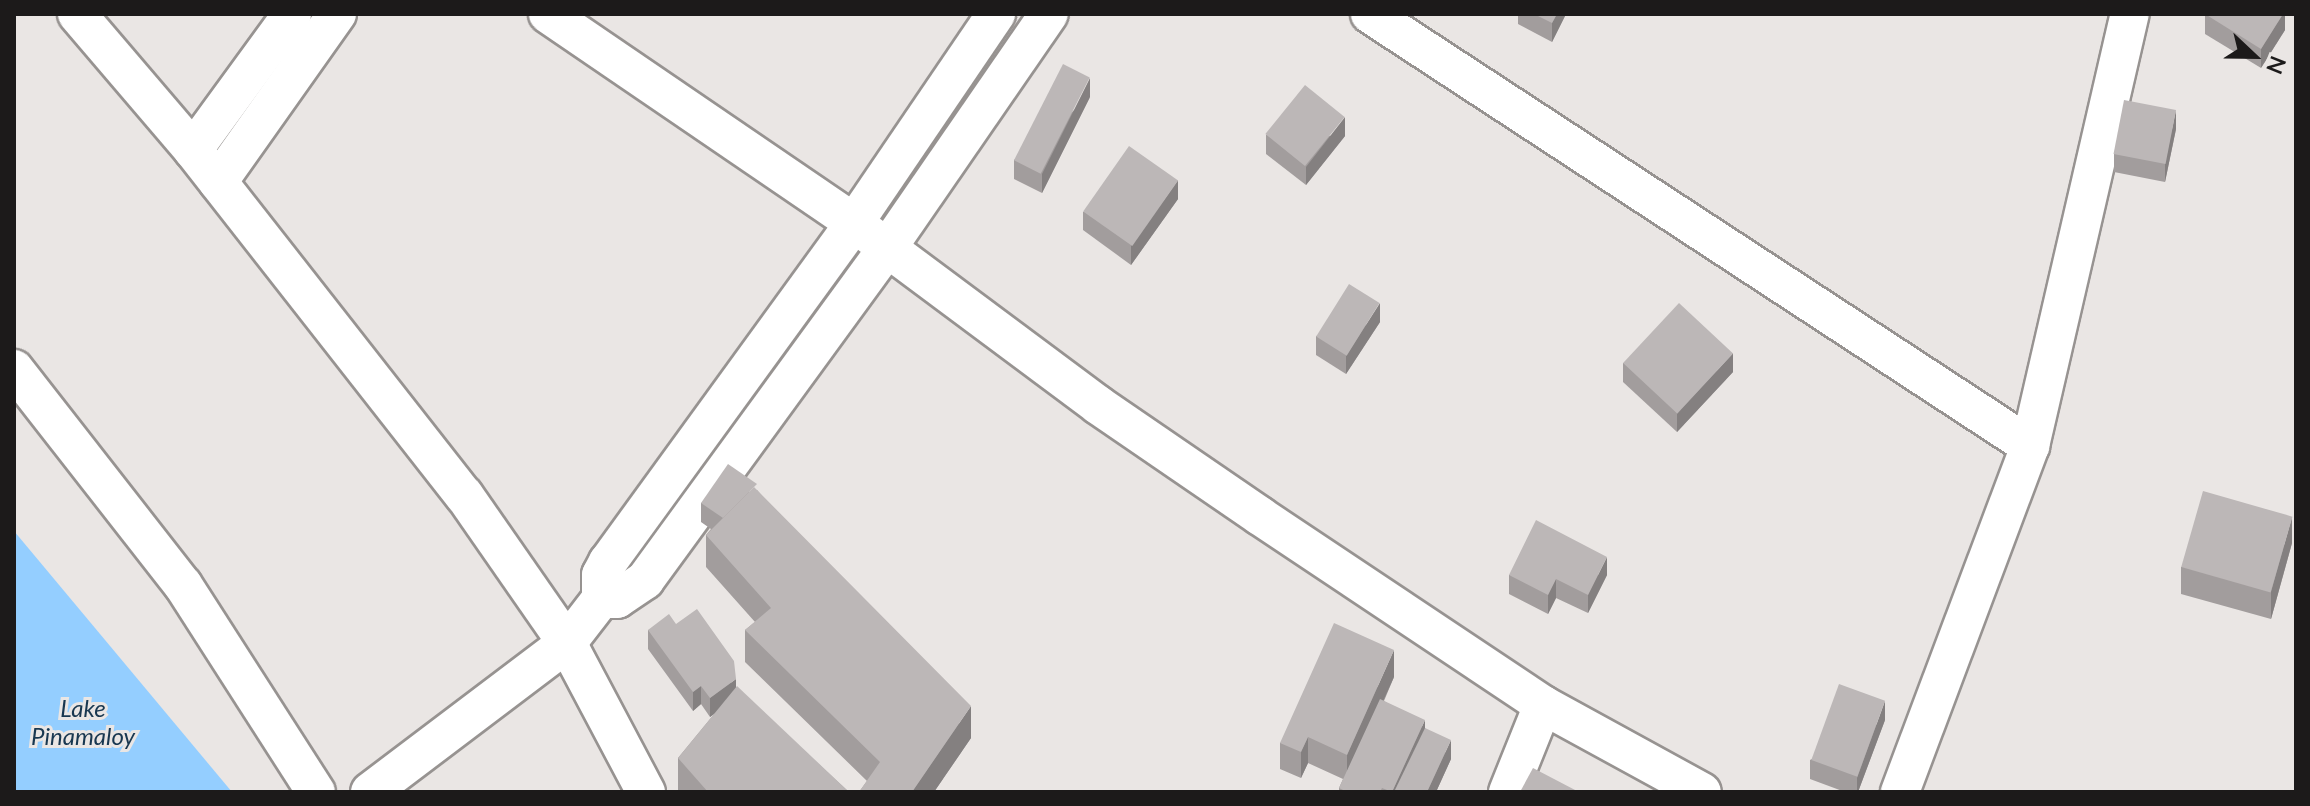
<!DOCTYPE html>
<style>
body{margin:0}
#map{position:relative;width:2310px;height:806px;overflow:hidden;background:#eae6e4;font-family:Lato,sans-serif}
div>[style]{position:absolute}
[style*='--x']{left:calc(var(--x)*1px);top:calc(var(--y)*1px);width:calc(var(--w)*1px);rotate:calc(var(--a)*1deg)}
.water>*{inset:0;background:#94ceff}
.roads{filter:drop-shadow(2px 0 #979391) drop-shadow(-2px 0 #979391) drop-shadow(0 2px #979391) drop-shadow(0 -2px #979391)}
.street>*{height:38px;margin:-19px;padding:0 19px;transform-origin:19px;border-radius:19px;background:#fff}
.wall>*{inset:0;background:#a29d9d}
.shaded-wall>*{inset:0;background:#848080}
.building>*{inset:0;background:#bcb7b7;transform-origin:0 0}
span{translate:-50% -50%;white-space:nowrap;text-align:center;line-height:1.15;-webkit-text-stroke:6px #eae6e4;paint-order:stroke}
.water-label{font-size:24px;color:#183750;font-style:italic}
.frame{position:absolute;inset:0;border:16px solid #1c1a1a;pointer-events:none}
.north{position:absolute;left:2214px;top:16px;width:80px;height:80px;-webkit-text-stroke:6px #eae6e4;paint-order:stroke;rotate:112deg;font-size:22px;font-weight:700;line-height:32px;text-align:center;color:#1c1a1a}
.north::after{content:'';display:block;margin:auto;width:28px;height:36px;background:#1c1a1a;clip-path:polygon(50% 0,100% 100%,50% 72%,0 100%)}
</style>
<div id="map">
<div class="water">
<i style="clip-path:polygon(14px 531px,232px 792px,14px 792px)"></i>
</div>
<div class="roads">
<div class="street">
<i style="--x:77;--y:14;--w:179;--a:49.5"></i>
<i style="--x:193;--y:150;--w:439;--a:51.9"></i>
<i style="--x:464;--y:495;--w:180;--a:55.2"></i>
<i style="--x:567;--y:643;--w:169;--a:62.1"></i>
<i style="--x:548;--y:14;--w:371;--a:34.3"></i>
<i style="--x:854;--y:223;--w:304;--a:36.7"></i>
<i style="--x:1098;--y:405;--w:196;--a:34.4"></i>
<i style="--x:1260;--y:516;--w:340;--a:33.7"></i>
<i style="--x:1543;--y:705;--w:181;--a:28.7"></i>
<i style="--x:1370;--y:14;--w:789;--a:33.21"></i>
<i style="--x:193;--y:150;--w:168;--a:-53.9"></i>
<i style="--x:218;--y:182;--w:206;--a:-54.7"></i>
<i style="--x:14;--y:369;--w:274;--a:52"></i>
<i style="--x:183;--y:585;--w:246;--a:57.3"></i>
<i style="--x:601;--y:599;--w:16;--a:0"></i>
<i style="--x:617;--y:599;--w:34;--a:-34"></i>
<i style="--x:645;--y:580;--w:412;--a:-53.9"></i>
<i style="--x:888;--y:247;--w:283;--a:-55.4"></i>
<i style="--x:370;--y:792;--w:247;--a:-37.1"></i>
<i style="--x:567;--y:643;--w:56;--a:-52.3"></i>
<i style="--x:601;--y:599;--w:24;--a:-90"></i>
<i style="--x:601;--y:575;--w:15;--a:-62"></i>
<i style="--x:608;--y:562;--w:419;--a:-54"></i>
<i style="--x:854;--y:223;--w:253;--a:-55.8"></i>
<i style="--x:1508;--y:792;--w:94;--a:-68.1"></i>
<i style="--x:1900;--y:792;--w:370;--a:-69.4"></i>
<i style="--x:2030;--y:446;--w:443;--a:-77"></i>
</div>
</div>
<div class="wall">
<i style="clip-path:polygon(1518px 14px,1566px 14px,1552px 42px,1518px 24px)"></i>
<i style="clip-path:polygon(2285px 14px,2285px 30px,2261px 68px,2205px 34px,2205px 15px)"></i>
<i style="clip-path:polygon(1090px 97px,1042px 193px,1014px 179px,1014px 160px)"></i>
<i style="clip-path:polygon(2176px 129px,2165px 182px,2114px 172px,2114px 154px)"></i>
<i style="clip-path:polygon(1266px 135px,1345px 136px,1306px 185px,1266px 154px)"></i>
<i style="clip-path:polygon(1178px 199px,1131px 265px,1083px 230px,1083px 212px)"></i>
<i style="clip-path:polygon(1380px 322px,1346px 374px,1316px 355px,1316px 336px)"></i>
<i style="clip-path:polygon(1623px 363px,1733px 372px,1677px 432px,1623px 382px)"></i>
<i style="clip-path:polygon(757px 490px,971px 738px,934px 792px,859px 792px,867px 781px,745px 662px,745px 630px,755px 622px,706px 567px,706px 535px,711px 529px,701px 522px,701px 503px)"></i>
<i style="clip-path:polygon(2292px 543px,2271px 619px,2181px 594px,2181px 567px)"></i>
<i style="clip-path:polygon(1509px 575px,1607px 575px,1588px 613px,1556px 598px,1548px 614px,1509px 594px)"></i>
<i style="clip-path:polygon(676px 624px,736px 688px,849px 792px,680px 792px,678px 790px,678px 758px,715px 713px,710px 717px,701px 704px,693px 711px,648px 649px,648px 630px)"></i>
<i style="clip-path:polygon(1394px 677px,1384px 701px,1425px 728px,1451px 759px,1436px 792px,1339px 792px,1339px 788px,1343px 779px,1308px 763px,1301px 778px,1280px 769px,1280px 743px)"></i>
<i style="clip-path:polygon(1885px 720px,1858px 792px,1845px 792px,1810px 779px,1810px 760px)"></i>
</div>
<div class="shaded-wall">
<i style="clip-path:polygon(1557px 14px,1566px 14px,1552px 42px,1552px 23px)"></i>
<i style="clip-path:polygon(2283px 14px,2285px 14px,2285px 30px,2261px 68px,2261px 49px)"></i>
<i style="clip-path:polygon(1090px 78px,1090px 97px,1042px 193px,1042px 174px)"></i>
<i style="clip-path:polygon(2176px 110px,2176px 129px,2165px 182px,2165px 163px)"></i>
<i style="clip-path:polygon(1345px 117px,1345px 136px,1306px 185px,1306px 167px)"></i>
<i style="clip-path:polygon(1178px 180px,1178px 199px,1131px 265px,1131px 246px)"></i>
<i style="clip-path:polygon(1380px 303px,1380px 322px,1346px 374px,1346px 356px)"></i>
<i style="clip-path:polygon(1733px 353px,1733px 372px,1677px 432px,1677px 414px)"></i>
<i style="clip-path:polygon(2292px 517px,2292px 543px,2271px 619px,2271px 592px)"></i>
<i style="clip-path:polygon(1607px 557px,1607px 575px,1588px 613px,1588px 595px)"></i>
<i style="clip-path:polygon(1556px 579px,1556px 598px,1548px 614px,1548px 595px)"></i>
<i style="clip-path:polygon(1394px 650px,1394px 677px,1347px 781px,1347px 755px)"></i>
<i style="clip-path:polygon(736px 679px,736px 698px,710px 717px,710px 698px)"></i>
<i style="clip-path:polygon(701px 686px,701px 704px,693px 711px,693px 692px)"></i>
<i style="clip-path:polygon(1885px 701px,1885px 720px,1858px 792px,1857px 792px,1857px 778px)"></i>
<i style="clip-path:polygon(971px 706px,971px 738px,934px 792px,912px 792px)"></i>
<i style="clip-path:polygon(1425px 720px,1425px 739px,1401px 792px,1392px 792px)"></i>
<i style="clip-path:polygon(1308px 737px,1308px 763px,1301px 778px,1301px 752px)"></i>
<i style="clip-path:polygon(1451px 740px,1451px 759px,1436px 792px,1427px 792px)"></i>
</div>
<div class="building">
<i style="clip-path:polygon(1534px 14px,1557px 14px,1552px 23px)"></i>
<i style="clip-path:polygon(2205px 14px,2283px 14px,2261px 49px)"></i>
<i style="left:1063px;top:64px;width:30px;height:108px;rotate:27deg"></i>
<i style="left:1305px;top:85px;width:51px;height:63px;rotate:39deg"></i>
<i style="left:2124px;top:100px;width:53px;height:55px;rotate:11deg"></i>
<i style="left:1129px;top:146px;width:60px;height:80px;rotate:35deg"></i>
<i style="left:1349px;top:284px;width:36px;height:62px;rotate:32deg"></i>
<i style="left:1679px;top:303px;width:74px;height:82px;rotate:43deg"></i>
<i style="clip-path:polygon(728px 464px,757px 484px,723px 518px,701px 503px)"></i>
<i style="clip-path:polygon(754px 487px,971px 706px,912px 792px,859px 792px,880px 762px,745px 630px,771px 608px,706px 535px)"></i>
<i style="left:2203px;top:491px;width:93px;height:79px;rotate:16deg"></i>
<i style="clip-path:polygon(1536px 520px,1607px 557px,1588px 595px,1556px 579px,1548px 595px,1509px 575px)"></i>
<i style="clip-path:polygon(697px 609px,734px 661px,736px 679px,710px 698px,701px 686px,693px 692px,648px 630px,669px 614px,676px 624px)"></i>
<i style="clip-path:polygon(1334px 623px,1394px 650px,1347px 755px,1308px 737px,1301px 752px,1280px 743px)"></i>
<i style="left:1839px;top:684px;width:49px;height:81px;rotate:20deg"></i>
<i style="clip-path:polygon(737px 686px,849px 792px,708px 792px,678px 758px)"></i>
<i style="clip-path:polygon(1380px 699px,1425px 720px,1392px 792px,1382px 788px,1380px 792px,1347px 792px,1339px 788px)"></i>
<i style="clip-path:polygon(1425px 728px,1451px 740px,1427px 792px,1394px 792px)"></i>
<i style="clip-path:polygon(1533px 768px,1577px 791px,1577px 792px,1520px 792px)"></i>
</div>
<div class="water-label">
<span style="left:83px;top:722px">Lake<br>Pinamaloy</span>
</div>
<div class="frame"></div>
<div class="north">N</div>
</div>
